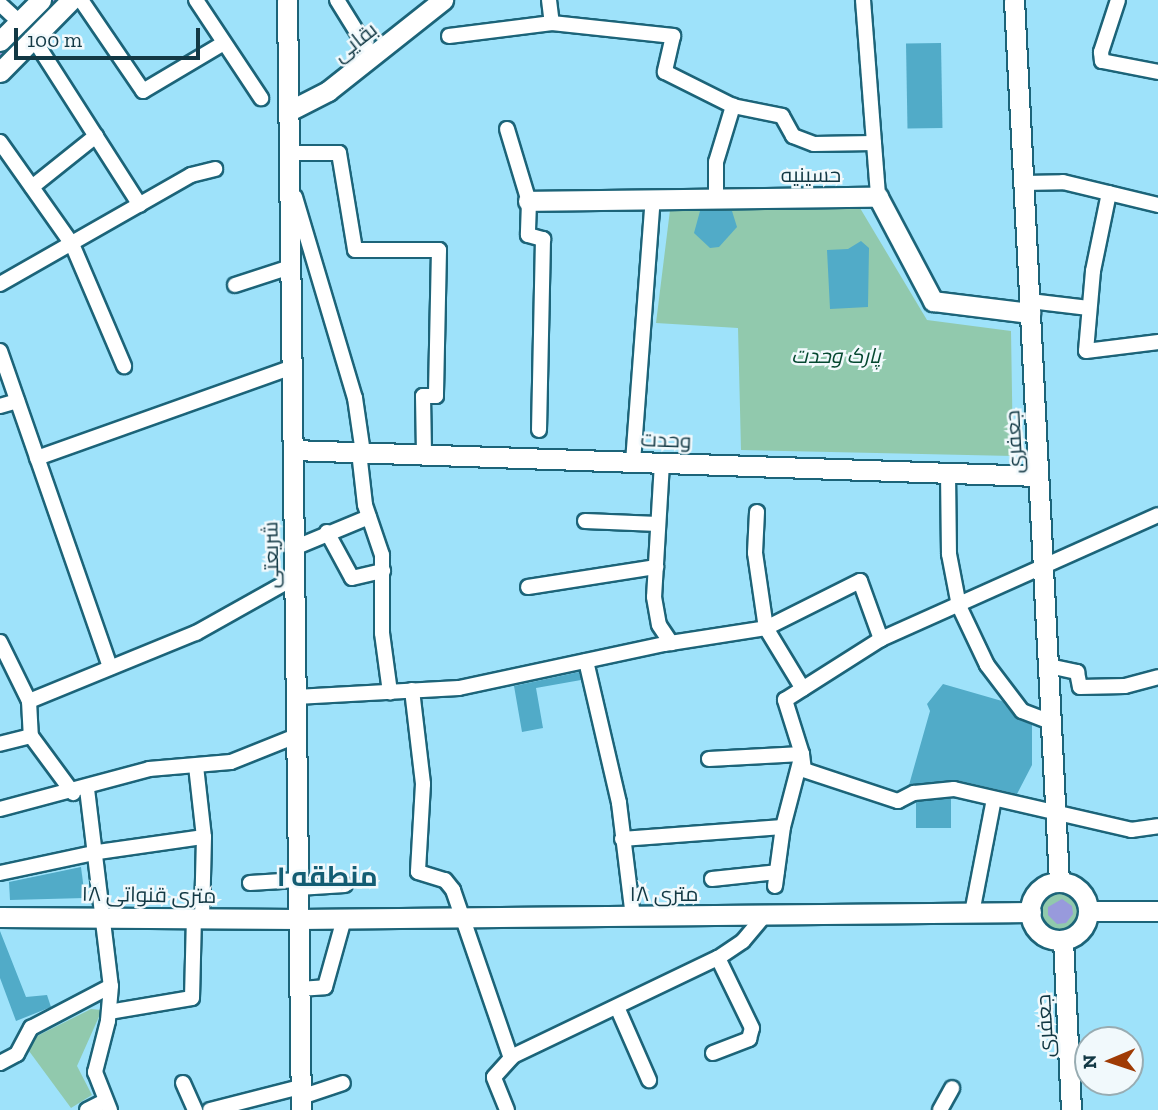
<!DOCTYPE html>
<meta charset="utf-8">
<style>
body{margin:0}
#map{position:relative;width:1158px;height:1110px;overflow:hidden;background:#9ee2fa;font-family:"Zilla Slab",Cairo,serif}
div>[style]{position:absolute}
[style*='--x']{left:calc(var(--x)*1px);top:calc(var(--y)*1px);width:calc(var(--w)*1px);rotate:calc(var(--a)*1deg)}
.green>*{inset:0;background:#91c9ad}
.round{border-radius:50%}
.water>*{inset:0;background:#989adc}
.stream>*{height:3.5px;margin:-1.75px;padding:0 1.75px;transform-origin:1.75px;border-radius:1.75px;background:#989adc}
.building>*{inset:0;background:#51abc8;transform-origin:0 0}
.roads{filter:drop-shadow(2px 0 #1c6479) drop-shadow(-2px 0 #1c6479) drop-shadow(0 2px #1c6479) drop-shadow(0 -2px #1c6479)}
.street>*{height:14px;margin:-7px;padding:0 7px;transform-origin:7px;border-radius:7px;background:#fff}
.secondary>*{height:19px;margin:-9.5px;padding:0 9.5px;transform-origin:9.5px;border-radius:9.5px;background:#fff}
.secondary>.ring{margin:-9.5px;padding:0;box-sizing:content-box;background:none;border:19px solid #fff;border-radius:50%}
span{translate:-50% -50%;white-space:nowrap;text-align:center;line-height:1.15;-webkit-text-stroke:5px #f1f9fc;paint-order:stroke}
.street-label{font-size:21px;color:#123844}
.park-label{font-size:21px;color:#054830;font-style:italic}
.district-label{font-size:28px;color:#135d73;font-weight:700}
.north{position:absolute;left:1074px;top:1026px;width:70px;height:70px;box-sizing:border-box;background:#f1f9fc;border:2px solid #98acb2;border-radius:50%;rotate:268deg;font-size:19px;font-weight:700;line-height:28px;text-align:center;color:#123844}
.north::after{content:'';display:block;margin:auto;width:24px;height:32px;background:#9f3b05;clip-path:polygon(50% 0,100% 100%,50% 72%,0 100%)}
.scale{position:absolute;left:14px;top:28px;width:186px;height:32px;box-sizing:border-box;border:4px solid #123844;border-top:0;padding-left:9px;font-size:21px;line-height:24px;white-space:nowrap;color:#123844;-webkit-text-stroke:5px #f1f9fc;paint-order:stroke}
</style>
<div id="map">
<div class="green">
<i style="clip-path:polygon(860px 208px,927px 320px,1011px 331px,1013px 456px,741px 450px,738px 328px,656px 323px,670px 210px)"></i>
<i class="round" style="left:1040px;top:891px;width:40px;height:40px"></i>
<i style="clip-path:polygon(91px 1009px,102px 1010px,77px 1066px,92px 1095px,71px 1108px,29px 1051px,29px 1040px)"></i>
</div>
<div class="water">
<i style="clip-path:polygon(1062px 899px,1072px 906px,1073px 914px,1066px 923px,1057px 924px,1048px 915px,1048px 907px)"></i>
</div>
<div class="stream">
<i style="--x:46;--y:8;--w:11;--a:-45"></i>
<i style="--x:0;--y:54;--w:11;--a:-45"></i>
</div>
<div class="building">
<i style="left:941px;top:43px;width:85px;height:35px;rotate:89deg"></i>
<i style="clip-path:polygon(700px 211px,732px 211px,737px 227px,719px 247px,710px 248px,694px 233px)"></i>
<i style="clip-path:polygon(861px 241px,869px 248px,868px 307px,830px 309px,827px 250px,848px 249px)"></i>
<i style="clip-path:polygon(579px 672px,581px 680px,536px 688px,543px 728px,522px 732px,514px 686px)"></i>
<i style="clip-path:polygon(943px 684px,1002px 701px,1015px 717px,1032px 725px,1032px 765px,1017px 794px,956px 780px,909px 785px,930px 711px,927px 704px)"></i>
<i style="left:951px;top:799px;width:29px;height:35px;rotate:90deg"></i>
<i style="clip-path:polygon(81px 867px,85px 898px,10px 900px,9px 882px)"></i>
<i style="clip-path:polygon(0 931px,26px 997px,47px 995px,51px 1007px,16px 1021px,0 978px)"></i>
</div>
<div class="roads">
<div class="street">
<i style="--x:81;--y:0;--w:110;--a:55.7"></i>
<i style="--x:143;--y:91;--w:94;--a:-30.7"></i>
<i style="--x:196;--y:0;--w:118;--a:56.4"></i>
<i style="--x:337;--y:0;--w:68;--a:58.2"></i>
<i style="--x:549;--y:0;--w:23;--a:83"></i>
<i style="--x:863;--y:0;--w:198;--a:85.6"></i>
<i style="--x:1118;--y:0;--w:55;--a:108.1"></i>
<i style="--x:1101;--y:52;--w:9;--a:84"></i>
<i style="--x:1102;--y:61;--w:57;--a:11.1"></i>
<i style="--x:0;--y:4;--w:26;--a:43"></i>
<i style="--x:449;--y:36;--w:104;--a:-7.2"></i>
<i style="--x:552;--y:23;--w:122;--a:6.1"></i>
<i style="--x:673;--y:36;--w:37;--a:103"></i>
<i style="--x:665;--y:72;--w:76;--a:26.6"></i>
<i style="--x:733;--y:106;--w:50;--a:11.5"></i>
<i style="--x:782;--y:116;--w:23;--a:61"></i>
<i style="--x:793;--y:136;--w:22;--a:21"></i>
<i style="--x:814;--y:144;--w:60;--a:-1"></i>
<i style="--x:33;--y:38;--w:198;--a:57.4"></i>
<i style="--x:507;--y:129;--w:76;--a:73.2"></i>
<i style="--x:529;--y:202;--w:33;--a:92"></i>
<i style="--x:528;--y:235;--w:16;--a:15"></i>
<i style="--x:543;--y:239;--w:191;--a:91.2"></i>
<i style="--x:0;--y:142;--w:125;--a:54.8"></i>
<i style="--x:72;--y:244;--w:133;--a:66.9"></i>
<i style="--x:289;--y:153;--w:50;--a:0"></i>
<i style="--x:339;--y:153;--w:98;--a:80.6"></i>
<i style="--x:355;--y:250;--w:84;--a:0"></i>
<i style="--x:439;--y:250;--w:146;--a:91.2"></i>
<i style="--x:436;--y:396;--w:13;--a:180"></i>
<i style="--x:423;--y:396;--w:59;--a:89"></i>
<i style="--x:1024;--y:183;--w:39;--a:-1"></i>
<i style="--x:1063;--y:182;--w:98;--a:13.6"></i>
<i style="--x:32;--y:187;--w:82;--a:-38.6"></i>
<i style="--x:1109;--y:193;--w:80;--a:101.6"></i>
<i style="--x:1093;--y:271;--w:80;--a:95"></i>
<i style="--x:1086;--y:351;--w:73;--a:-7.1"></i>
<i style="--x:295;--y:197;--w:210;--a:73.4"></i>
<i style="--x:355;--y:398;--w:56;--a:81.7"></i>
<i style="--x:716;--y:199;--w:37;--a:-90"></i>
<i style="--x:716;--y:162;--w:59;--a:-73.1"></i>
<i style="--x:0;--y:284;--w:220;--a:-29.7"></i>
<i style="--x:191;--y:175;--w:25;--a:-14"></i>
<i style="--x:235;--y:285;--w:58;--a:-18.1"></i>
<i style="--x:1030;--y:301;--w:59;--a:6.8"></i>
<i style="--x:0;--y:351;--w:335;--a:70.8"></i>
<i style="--x:0;--y:406;--w:18;--a:-16"></i>
<i style="--x:359;--y:452;--w:53;--a:83.5"></i>
<i style="--x:365;--y:505;--w:53;--a:71.2"></i>
<i style="--x:382;--y:555;--w:78;--a:90"></i>
<i style="--x:382;--y:633;--w:60;--a:82.3"></i>
<i style="--x:37;--y:458;--w:271;--a:-19.6"></i>
<i style="--x:633;--y:462;--w:264;--a:-85.7"></i>
<i style="--x:662;--y:463;--w:134;--a:93.4"></i>
<i style="--x:654;--y:597;--w:28;--a:80"></i>
<i style="--x:659;--y:625;--w:22;--a:56"></i>
<i style="--x:948;--y:473;--w:81;--a:89.3"></i>
<i style="--x:949;--y:554;--w:53;--a:79.1"></i>
<i style="--x:959;--y:606;--w:65;--a:64.6"></i>
<i style="--x:987;--y:665;--w:58;--a:52.7"></i>
<i style="--x:1022;--y:711;--w:31;--a:21"></i>
<i style="--x:757;--y:512;--w:41;--a:92.8"></i>
<i style="--x:755;--y:553;--w:76;--a:81.7"></i>
<i style="--x:766;--y:628;--w:71;--a:58.8"></i>
<i style="--x:585;--y:521;--w:73;--a:2.4"></i>
<i style="--x:327;--y:532;--w:52;--a:61.5"></i>
<i style="--x:352;--y:578;--w:32;--a:-13"></i>
<i style="--x:294;--y:548;--w:81;--a:-22.5"></i>
<i style="--x:528;--y:587;--w:130;--a:-8.9"></i>
<i style="--x:0;--y:642;--w:66;--a:63.8"></i>
<i style="--x:29;--y:701;--w:35;--a:87"></i>
<i style="--x:31;--y:736;--w:32;--a:166"></i>
<i style="--x:586;--y:661;--w:146;--a:76.9"></i>
<i style="--x:619;--y:803;--w:115;--a:83"></i>
<i style="--x:1049;--y:666;--w:29;--a:12"></i>
<i style="--x:1077;--y:672;--w:15;--a:79"></i>
<i style="--x:1080;--y:687;--w:45;--a:-1.3"></i>
<i style="--x:1125;--y:686;--w:34;--a:-15"></i>
<i style="--x:412;--y:690;--w:95;--a:83.3"></i>
<i style="--x:423;--y:784;--w:88;--a:93.3"></i>
<i style="--x:418;--y:872;--w:28;--a:17"></i>
<i style="--x:445;--y:880;--w:13;--a:51"></i>
<i style="--x:453;--y:890;--w:178;--a:71"></i>
<i style="--x:296;--y:697;--w:163;--a:-3.2"></i>
<i style="--x:459;--y:688;--w:210;--a:-12.1"></i>
<i style="--x:664;--y:644;--w:103;--a:-8.9"></i>
<i style="--x:766;--y:628;--w:105;--a:-26.6"></i>
<i style="--x:860;--y:581;--w:62;--a:70.1"></i>
<i style="--x:881;--y:639;--w:303;--a:-24.1"></i>
<i style="--x:29;--y:701;--w:180;--a:-22.2"></i>
<i style="--x:196;--y:633;--w:112;--a:-29.3"></i>
<i style="--x:31;--y:736;--w:71;--a:53.6"></i>
<i style="--x:709;--y:759;--w:93;--a:-3.1"></i>
<i style="--x:802;--y:754;--w:16;--a:83"></i>
<i style="--x:804;--y:770;--w:99;--a:18.3"></i>
<i style="--x:898;--y:801;--w:18;--a:-27"></i>
<i style="--x:914;--y:793;--w:40;--a:-5.7"></i>
<i style="--x:954;--y:789;--w:182;--a:13"></i>
<i style="--x:1131;--y:830;--w:27;--a:-8"></i>
<i style="--x:196;--y:766;--w:71;--a:83.6"></i>
<i style="--x:204;--y:837;--w:81;--a:91.4"></i>
<i style="--x:87;--y:789;--w:198;--a:83.1"></i>
<i style="--x:111;--y:986;--w:35;--a:95"></i>
<i style="--x:108;--y:1021;--w:53;--a:104.3"></i>
<i style="--x:95;--y:1072;--w:41;--a:68.5"></i>
<i style="--x:0;--y:809;--w:154;--a:-15"></i>
<i style="--x:149;--y:769;--w:82;--a:-4.9"></i>
<i style="--x:231;--y:762;--w:70;--a:-21.8"></i>
<i style="--x:622;--y:839;--w:161;--a:-4.3"></i>
<i style="--x:0;--y:873;--w:100;--a:-12.1"></i>
<i style="--x:98;--y:852;--w:107;--a:-8.1"></i>
<i style="--x:712;--y:879;--w:65;--a:-6.1"></i>
<i style="--x:250;--y:883;--w:48;--a:-3.6"></i>
<i style="--x:775;--y:886;--w:60;--a:-82.3"></i>
<i style="--x:783;--y:827;--w:75;--a:-75.4"></i>
<i style="--x:802;--y:754;--w:57;--a:-107.5"></i>
<i style="--x:785;--y:700;--w:114;--a:-32.4"></i>
<i style="--x:298;--y:888;--w:47;--a:-3.7"></i>
<i style="--x:972;--y:913;--w:116;--a:-79.1"></i>
<i style="--x:299;--y:989;--w:26;--a:-4"></i>
<i style="--x:325;--y:987;--w:71;--a:-74.4"></i>
<i style="--x:617;--y:1007;--w:80;--a:66.3"></i>
<i style="--x:109;--y:1012;--w:84;--a:-9.6"></i>
<i style="--x:192;--y:998;--w:80;--a:-88.6"></i>
<i style="--x:713;--y:1053;--w:39;--a:-21"></i>
<i style="--x:749;--y:1039;--w:11;--a:-75"></i>
<i style="--x:752;--y:1028;--w:78;--a:-115.9"></i>
<i style="--x:0;--y:1063;--w:19;--a:-28"></i>
<i style="--x:17;--y:1054;--w:30;--a:-62"></i>
<i style="--x:31;--y:1028;--w:90;--a:-27.7"></i>
<i style="--x:183;--y:1083;--w:30;--a:66"></i>
<i style="--x:301;--y:1097;--w:44;--a:-18.4"></i>
<i style="--x:87;--y:1110;--w:20;--a:-27"></i>
<i style="--x:210;--y:1110;--w:93;--a:-14.3"></i>
<i style="--x:507;--y:1110;--w:35;--a:-112"></i>
<i style="--x:494;--y:1077;--w:28;--a:-48"></i>
<i style="--x:513;--y:1056;--w:227;--a:-25.6"></i>
<i style="--x:718;--y:958;--w:30;--a:-34"></i>
<i style="--x:743;--y:941;--w:33;--a:-50"></i>
<i style="--x:940;--y:1110;--w:25;--a:-61"></i>
</div>
<div class="secondary">
<i style="--x:287;--y:0;--w:1110;--a:89.28"></i>
<i style="--x:1014;--y:0;--w:883;--a:87.08"></i>
<i style="--x:0;--y:41;--w:58;--a:-45"></i>
<i style="--x:0;--y:72;--w:101;--a:-45.4"></i>
<i style="--x:289;--y:111;--w:44;--a:-27.1"></i>
<i style="--x:328;--y:91;--w:147;--a:-38.4"></i>
<i style="--x:528;--y:201;--w:350;--a:-0.7"></i>
<i style="--x:878;--y:197;--w:118;--a:62.1"></i>
<i style="--x:933;--y:301;--w:98;--a:7.1"></i>
<i style="--x:293;--y:450;--w:745;--a:2"></i>
<i class="ring" style="left:1030px;top:882px;width:39px;height:39px"></i>
<i style="--x:1088;--y:911;--w:70;--a:0"></i>
<i style="--x:0;--y:917;--w:298;--a:0.4"></i>
<i style="--x:298;--y:919;--w:733;--a:-0.55"></i>
<i style="--x:1063;--y:940;--w:170;--a:87.3"></i>
</div>
</div>
<div class="street-label">
<span style="left:355px;top:42px;rotate:-38deg">بقایی</span>
<span style="left:811px;top:175px">حسینیه</span>
<span style="left:666px;top:440px;rotate:2deg">وحدت</span>
<span style="left:1014px;top:442px;rotate:-93deg">جعفری</span>
<span style="left:271px;top:555px;rotate:-91deg">شریعتی</span>
<span style="left:664px;top:894px">۱۸ متری</span>
<span style="left:149px;top:895px;rotate:1deg">۱۸ متری قنواتی</span>
<span style="left:1045px;top:1026px;rotate:-93deg">جعفری</span>
</div>
<div class="park-label">
<span style="left:836px;top:356px">پارک وحدت</span>
</div>
<div class="district-label">
<span style="left:327px;top:877px">منطقه ۱</span>
</div>
<div class="north">N</div>
<div class="scale">100 m</div>
</div>
